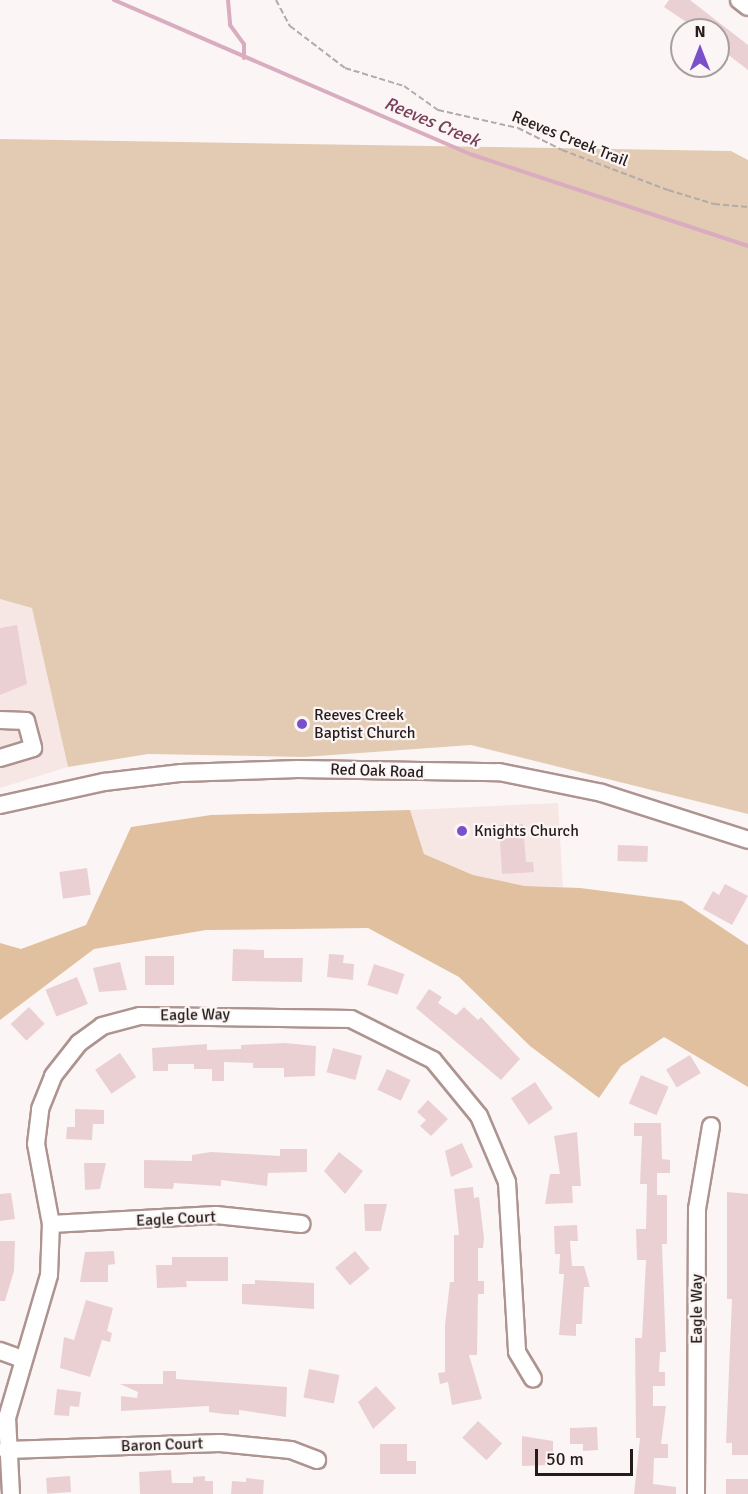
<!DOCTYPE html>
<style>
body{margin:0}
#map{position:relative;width:748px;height:1494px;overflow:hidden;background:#fbf6f5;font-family:Signika,sans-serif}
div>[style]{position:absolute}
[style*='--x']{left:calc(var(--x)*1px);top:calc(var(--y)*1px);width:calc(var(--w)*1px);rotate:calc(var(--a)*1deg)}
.built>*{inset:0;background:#f6e7e5}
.green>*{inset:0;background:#e3cbb3}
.forest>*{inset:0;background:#e1c09f}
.stream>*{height:4px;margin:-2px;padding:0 2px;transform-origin:2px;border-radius:2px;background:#d9acbf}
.building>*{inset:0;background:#ebd0d3;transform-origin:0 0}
.path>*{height:2px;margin-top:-1px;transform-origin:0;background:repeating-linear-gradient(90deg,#b1abaa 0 6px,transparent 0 9px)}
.roads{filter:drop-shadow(2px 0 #ae9490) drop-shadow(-2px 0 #ae9490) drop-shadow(0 2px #ae9490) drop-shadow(0 -2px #ae9490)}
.minor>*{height:16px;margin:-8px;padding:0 8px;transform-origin:8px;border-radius:8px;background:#fff}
.dots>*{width:16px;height:16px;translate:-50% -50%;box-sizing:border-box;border:3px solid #fbf6f5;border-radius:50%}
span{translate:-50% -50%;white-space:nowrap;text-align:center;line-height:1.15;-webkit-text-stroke:4.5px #fbf6f5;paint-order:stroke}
.street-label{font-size:16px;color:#261c1b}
.poi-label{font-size:16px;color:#261c1b}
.left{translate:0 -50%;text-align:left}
.water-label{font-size:18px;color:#7a405c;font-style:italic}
.north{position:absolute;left:670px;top:18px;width:60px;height:60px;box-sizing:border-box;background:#fbf6f5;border:2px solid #a69f9e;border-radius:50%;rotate:0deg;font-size:16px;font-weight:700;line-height:24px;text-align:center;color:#261c1b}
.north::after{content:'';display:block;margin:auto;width:21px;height:27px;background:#7950c9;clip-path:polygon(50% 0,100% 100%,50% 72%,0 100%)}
.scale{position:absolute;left:535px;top:1449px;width:98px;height:27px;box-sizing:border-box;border:3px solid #261c1b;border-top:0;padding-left:8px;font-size:18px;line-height:21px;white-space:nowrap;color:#261c1b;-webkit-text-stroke:4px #fbf6f5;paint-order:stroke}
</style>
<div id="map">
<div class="built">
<i style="clip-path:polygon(0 599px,32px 607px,68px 767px,0 788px)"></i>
<i style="clip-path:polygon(558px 803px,563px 887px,525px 886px,473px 875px,424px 854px,410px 810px)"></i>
</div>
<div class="green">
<i style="clip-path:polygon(0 139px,731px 151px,748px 160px,748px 814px,471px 745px,304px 757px,148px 754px,68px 767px,32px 608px,0 599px)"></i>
</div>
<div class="forest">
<i style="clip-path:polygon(410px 810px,424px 854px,473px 875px,525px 886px,580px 888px,682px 901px,748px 945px,748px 1087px,664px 1037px,621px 1066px,599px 1098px,530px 1046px,459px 977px,368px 928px,206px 930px,94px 949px,0 1020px,0 943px,21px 949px,86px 925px,131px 827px,211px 815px)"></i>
</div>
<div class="stream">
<i style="--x:114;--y:0;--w:391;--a:23.4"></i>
<i style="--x:473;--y:155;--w:290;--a:18.3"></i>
<i style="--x:228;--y:0;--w:25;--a:85"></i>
<i style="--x:230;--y:25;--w:24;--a:54"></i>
<i style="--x:244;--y:44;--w:14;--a:90"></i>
</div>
<div class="building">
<i style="clip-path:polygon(669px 0,690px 0,748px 45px,748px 70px,718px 47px,718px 30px,698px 30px,664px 7px)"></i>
<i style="clip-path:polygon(17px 625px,27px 684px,0 695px,0 628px)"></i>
<i style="clip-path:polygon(523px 824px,526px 862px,533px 862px,534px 872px,502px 874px,499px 825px)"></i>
<i style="left:618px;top:845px;width:30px;height:16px;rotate:2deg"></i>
<i style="left:87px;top:868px;width:27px;height:28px;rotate:82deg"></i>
<i style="clip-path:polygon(725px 884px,748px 896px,732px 925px,703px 909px,713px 891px,719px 895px)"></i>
<i style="clip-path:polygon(233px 949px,264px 950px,264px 958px,303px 958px,302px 982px,232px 981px)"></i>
<i style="clip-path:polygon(329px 954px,344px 955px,343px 963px,354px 964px,353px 980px,327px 977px)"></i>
<i style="left:145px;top:956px;width:29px;height:29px"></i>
<i style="clip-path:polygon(120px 962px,127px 990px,99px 992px,93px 968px)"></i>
<i style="left:374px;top:964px;width:32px;height:22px;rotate:18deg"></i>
<i style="left:77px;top:977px;width:29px;height:34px;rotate:68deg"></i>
<i style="clip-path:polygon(429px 989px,442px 997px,438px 1003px,456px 1015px,464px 1007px,478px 1020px,481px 1017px,520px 1059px,501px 1080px,416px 1008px)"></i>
<i style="left:29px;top:1007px;width:23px;height:25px;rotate:47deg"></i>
<i style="clip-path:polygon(285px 1043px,316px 1046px,315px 1076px,284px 1077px,284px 1068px,253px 1068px,253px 1063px,224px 1062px,224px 1081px,212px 1081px,212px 1069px,194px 1069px,194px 1064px,168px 1064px,168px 1071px,153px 1071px,152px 1048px,207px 1044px,207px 1050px,241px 1049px,241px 1045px)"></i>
<i style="left:333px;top:1048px;width:30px;height:25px;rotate:15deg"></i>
<i style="left:120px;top:1053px;width:29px;height:30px;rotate:56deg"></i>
<i style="left:690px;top:1055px;width:21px;height:28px;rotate:59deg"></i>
<i style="left:387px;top:1069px;width:26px;height:23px;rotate:25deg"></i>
<i style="left:641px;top:1075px;width:30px;height:31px;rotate:23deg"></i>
<i style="left:535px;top:1082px;width:32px;height:29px;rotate:56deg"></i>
<i style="clip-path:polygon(428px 1100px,448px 1119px,431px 1136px,420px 1126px,426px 1120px,417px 1112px)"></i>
<i style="clip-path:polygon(75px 1109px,104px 1110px,104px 1124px,93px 1124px,92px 1140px,66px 1139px,67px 1127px,75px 1127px)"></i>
<i style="clip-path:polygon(634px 1123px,661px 1123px,662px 1159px,670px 1160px,670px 1173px,657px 1173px,657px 1195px,667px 1195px,667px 1244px,662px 1244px,666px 1352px,660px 1352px,659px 1372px,665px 1372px,665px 1386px,653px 1386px,653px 1406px,666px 1406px,661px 1444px,668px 1444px,668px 1458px,654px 1458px,653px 1484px,676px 1487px,676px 1494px,634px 1494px,640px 1438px,636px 1438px,635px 1338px,642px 1338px,646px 1260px,637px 1260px,636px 1229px,646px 1229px,647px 1184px,640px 1184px,642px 1136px,634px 1136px)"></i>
<i style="clip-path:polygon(577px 1132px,581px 1186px,572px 1186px,573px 1203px,545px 1204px,550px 1174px,560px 1174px,554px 1136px)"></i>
<i style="clip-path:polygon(462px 1143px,473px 1167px,451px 1177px,445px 1151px)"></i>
<i style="clip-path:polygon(280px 1149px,307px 1149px,307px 1172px,268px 1173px,267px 1186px,221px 1180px,221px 1186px,174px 1183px,173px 1189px,144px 1188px,144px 1160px,192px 1161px,192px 1155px,211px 1152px,280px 1156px)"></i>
<i style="clip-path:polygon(339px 1152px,363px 1171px,345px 1194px,324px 1171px)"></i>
<i style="clip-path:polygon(84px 1163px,106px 1163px,100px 1189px,85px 1190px)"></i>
<i style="clip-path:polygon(473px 1187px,474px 1198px,479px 1197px,484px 1238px,483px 1248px,478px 1248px,478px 1281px,484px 1281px,484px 1294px,478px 1294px,477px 1355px,469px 1355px,482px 1399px,452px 1405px,448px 1382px,440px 1384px,438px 1373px,445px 1372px,445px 1325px,450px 1282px,454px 1282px,454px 1235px,459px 1235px,454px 1189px)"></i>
<i style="clip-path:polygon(727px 1192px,748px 1194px,748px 1455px,732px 1455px,732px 1443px,726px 1443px,732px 1299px,727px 1299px)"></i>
<i style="clip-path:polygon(11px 1193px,15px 1219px,0 1221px,0 1194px)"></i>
<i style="clip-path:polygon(364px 1204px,387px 1204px,381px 1231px,365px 1231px)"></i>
<i style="clip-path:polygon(577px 1225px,578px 1241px,570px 1241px,572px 1266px,584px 1266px,590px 1287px,584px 1287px,582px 1324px,576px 1324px,576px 1336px,559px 1335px,564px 1274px,559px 1274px,560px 1254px,555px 1254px,554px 1226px)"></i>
<i style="clip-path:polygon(0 1241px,15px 1241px,14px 1271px,5px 1301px,0 1301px)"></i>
<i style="clip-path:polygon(114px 1251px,115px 1264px,108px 1265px,108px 1282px,80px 1282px,85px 1252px)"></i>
<i style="left:355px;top:1251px;width:23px;height:26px;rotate:50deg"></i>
<i style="clip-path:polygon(172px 1257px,228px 1257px,228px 1281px,186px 1281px,187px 1287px,157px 1288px,156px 1265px,172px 1265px)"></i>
<i style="clip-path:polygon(255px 1280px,314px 1283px,314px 1309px,242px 1304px,242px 1284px,255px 1284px)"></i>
<i style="clip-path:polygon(86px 1300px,113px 1308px,107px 1331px,112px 1333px,110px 1342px,102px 1340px,90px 1377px,60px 1368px,64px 1337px,74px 1340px)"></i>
<i style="left:309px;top:1369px;width:31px;height:29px;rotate:11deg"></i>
<i style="clip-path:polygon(163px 1371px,176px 1371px,176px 1379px,287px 1387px,286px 1417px,239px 1410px,239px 1415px,224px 1414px,209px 1412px,209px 1406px,121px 1411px,121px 1396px,137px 1398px,138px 1392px,120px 1384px,163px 1384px)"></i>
<i style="clip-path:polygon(376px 1386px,396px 1408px,373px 1429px,358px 1402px)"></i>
<i style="clip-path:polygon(57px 1389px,81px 1392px,79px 1407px,70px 1406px,69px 1416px,54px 1415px)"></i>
<i style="left:478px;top:1421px;width:33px;height:23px;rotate:43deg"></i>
<i style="clip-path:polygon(597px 1427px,598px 1450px,583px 1451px,583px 1444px,570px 1444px,570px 1428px)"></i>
<i style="clip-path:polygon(522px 1436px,553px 1441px,553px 1465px,522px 1466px)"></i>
<i style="clip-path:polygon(380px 1444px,407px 1444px,407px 1461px,416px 1461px,416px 1474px,380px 1474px)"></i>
<i style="clip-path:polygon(171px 1470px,172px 1483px,193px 1483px,193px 1477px,205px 1476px,205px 1481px,213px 1481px,213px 1494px,140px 1494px,139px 1472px)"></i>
<i style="left:70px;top:1476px;width:16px;height:24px;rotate:86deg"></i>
<i style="clip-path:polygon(246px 1478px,264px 1480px,263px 1494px,231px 1494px,232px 1481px,246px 1482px)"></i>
<i style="left:726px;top:1479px;width:22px;height:15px"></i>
</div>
<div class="path">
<i style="--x:276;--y:0;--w:30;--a:62"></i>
<i style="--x:290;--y:26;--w:69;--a:37.4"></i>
<i style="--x:345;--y:68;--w:62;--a:17"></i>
<i style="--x:404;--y:86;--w:42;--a:35.2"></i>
<i style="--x:438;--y:110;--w:82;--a:12.7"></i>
<i style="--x:518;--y:128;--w:49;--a:26.6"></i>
<i style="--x:562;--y:150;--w:113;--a:20.7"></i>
<i style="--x:668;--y:190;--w:48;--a:16.9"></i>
<i style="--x:714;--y:204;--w:34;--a:5"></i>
</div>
<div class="roads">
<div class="minor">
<i style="--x:739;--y:0;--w:11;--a:38"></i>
<i style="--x:0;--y:720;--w:26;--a:2"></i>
<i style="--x:26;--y:721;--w:28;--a:75"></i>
<i style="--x:33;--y:748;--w:34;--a:163"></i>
<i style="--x:0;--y:805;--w:107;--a:-12.5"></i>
<i style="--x:104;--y:782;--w:78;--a:-6.7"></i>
<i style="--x:181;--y:773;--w:117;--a:-2"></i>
<i style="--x:298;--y:769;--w:201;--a:0.9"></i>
<i style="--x:499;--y:772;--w:105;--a:11.5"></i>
<i style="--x:602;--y:793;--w:153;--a:17.8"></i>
<i style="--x:51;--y:1224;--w:165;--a:-3.1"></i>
<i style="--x:216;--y:1215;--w:86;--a:6"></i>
<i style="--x:0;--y:1351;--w:23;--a:20"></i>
<i style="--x:6;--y:1450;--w:214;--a:-1.9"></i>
<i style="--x:220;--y:1443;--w:71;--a:5.6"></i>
<i style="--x:291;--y:1450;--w:28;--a:21"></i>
<i style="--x:11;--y:1494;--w:76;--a:-93"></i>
<i style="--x:7;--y:1418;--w:149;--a:-73.6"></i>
<i style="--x:49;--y:1275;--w:51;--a:-87.8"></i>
<i style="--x:51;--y:1224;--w:81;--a:-100.6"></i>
<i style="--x:36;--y:1144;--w:35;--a:-83"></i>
<i style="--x:40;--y:1109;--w:35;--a:-68"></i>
<i style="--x:53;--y:1076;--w:42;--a:-51.8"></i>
<i style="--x:79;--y:1043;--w:29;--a:-36"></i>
<i style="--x:102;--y:1026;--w:39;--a:-15"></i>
<i style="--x:140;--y:1016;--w:211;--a:0.8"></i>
<i style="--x:351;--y:1019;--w:92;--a:26.6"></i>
<i style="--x:433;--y:1060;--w:72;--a:50.6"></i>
<i style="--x:479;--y:1116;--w:72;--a:67"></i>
<i style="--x:507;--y:1182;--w:170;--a:86.6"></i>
<i style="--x:517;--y:1352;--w:31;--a:59"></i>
<i style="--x:696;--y:1494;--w:285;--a:-89.8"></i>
<i style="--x:697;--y:1209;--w:84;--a:-80.4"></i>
</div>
</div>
<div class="dots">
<i style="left:302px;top:724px;background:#7950c9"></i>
<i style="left:462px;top:831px;background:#7950c9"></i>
</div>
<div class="street-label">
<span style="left:570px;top:139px;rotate:22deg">Reeves Creek Trail</span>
<span style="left:377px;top:771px;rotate:2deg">Red Oak Road</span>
<span style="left:195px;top:1015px;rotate:-1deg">Eagle Way</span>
<span style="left:176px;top:1219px;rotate:-3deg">Eagle Court</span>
<span style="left:697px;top:1309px;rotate:-90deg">Eagle Way</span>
<span style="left:162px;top:1445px;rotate:-2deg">Baron Court</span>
</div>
<div class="poi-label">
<span class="left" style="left:314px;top:724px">Reeves Creek<br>Baptist Church</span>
<span class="left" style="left:474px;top:831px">Knights Church</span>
</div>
<div class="water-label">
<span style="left:432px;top:122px;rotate:23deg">Reeves Creek</span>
</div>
<div class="north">N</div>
<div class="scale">50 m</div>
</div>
